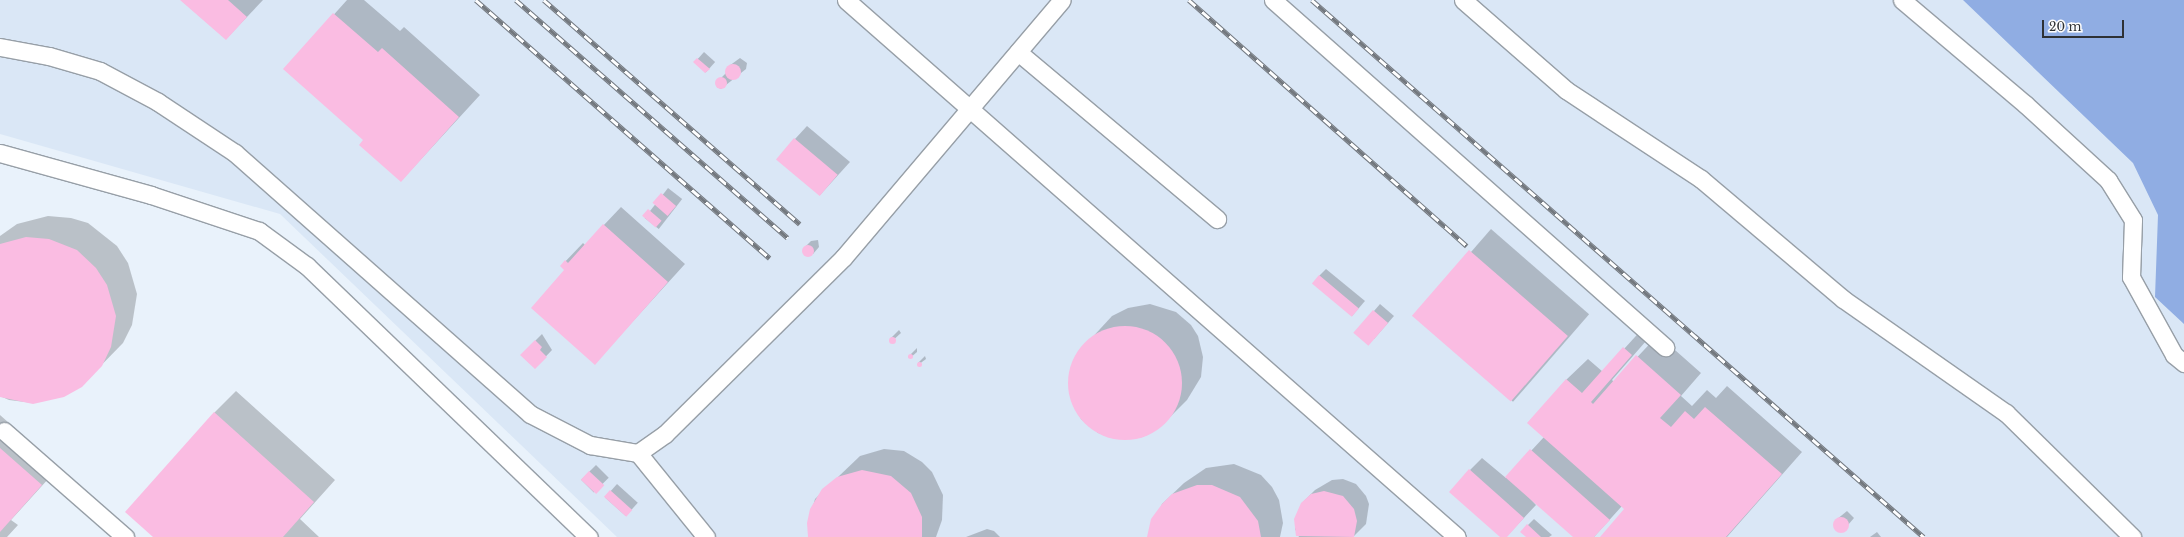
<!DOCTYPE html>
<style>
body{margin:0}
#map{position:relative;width:2184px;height:537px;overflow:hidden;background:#e9f2fb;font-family:"Libre Baskerville",serif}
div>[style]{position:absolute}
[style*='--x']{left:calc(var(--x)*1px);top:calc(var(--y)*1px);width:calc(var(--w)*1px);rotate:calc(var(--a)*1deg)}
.built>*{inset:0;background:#dae7f6}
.water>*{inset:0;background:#90ade3}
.shadow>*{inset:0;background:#0003;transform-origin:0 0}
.building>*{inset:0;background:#fabce2;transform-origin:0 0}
.round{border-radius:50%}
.roads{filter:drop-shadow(1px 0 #979fa7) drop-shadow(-1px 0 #979fa7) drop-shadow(0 1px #979fa7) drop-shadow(0 -1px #979fa7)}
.lane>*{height:17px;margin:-8.5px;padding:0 8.5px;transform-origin:8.5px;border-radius:8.5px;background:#fff}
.rail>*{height:4.5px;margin-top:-2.25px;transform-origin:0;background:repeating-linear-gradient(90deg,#fefefe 0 9px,#73787e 0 18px);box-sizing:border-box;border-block:1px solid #73787e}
span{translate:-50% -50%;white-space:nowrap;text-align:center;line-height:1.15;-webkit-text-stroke:4px #fefefe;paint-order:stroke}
.scale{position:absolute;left:2042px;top:20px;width:82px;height:18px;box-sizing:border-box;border:2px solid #2e3135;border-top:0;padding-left:5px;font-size:12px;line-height:14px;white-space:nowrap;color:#2e3135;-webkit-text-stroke:3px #fefefe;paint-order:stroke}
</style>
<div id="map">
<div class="built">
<i style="clip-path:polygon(0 0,2184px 0,2184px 537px,617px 537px,280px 214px,0 134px)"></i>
</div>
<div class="water">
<i style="clip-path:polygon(1963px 0,2184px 0,2184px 324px,2155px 297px,2158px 215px,2133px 163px)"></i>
</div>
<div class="shadow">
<i style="clip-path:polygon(181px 0,263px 0,226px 39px)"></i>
<i style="clip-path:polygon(347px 0,364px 0,400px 31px,404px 27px,480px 95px,401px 181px,365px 140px,285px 69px)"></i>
<i style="left:704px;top:52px;width:15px;height:14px;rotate:42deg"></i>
<i style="clip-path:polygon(740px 58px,747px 63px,746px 69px,721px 89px,717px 87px,716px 83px,726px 73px,729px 66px)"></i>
<i style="clip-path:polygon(807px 126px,850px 162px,820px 195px,795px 139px)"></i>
<i style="left:668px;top:188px;width:18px;height:38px;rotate:38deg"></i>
<i style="clip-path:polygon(621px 207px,685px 264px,595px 363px,565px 270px,561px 266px,583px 243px,585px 245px)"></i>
<i style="clip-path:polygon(48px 216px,71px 218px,88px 223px,117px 246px,128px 263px,137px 294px,132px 325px,123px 343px,81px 386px,33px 403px,9px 400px,0 396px,0 236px,17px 224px)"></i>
<i style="left:1491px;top:229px;width:130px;height:116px;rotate:41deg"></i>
<i style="clip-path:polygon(818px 240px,819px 247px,813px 254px,806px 254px,805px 247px,811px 241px)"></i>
<i style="clip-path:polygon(1326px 269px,1365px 301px,1352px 316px,1319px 276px)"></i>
<i style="clip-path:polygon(1150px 304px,1176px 312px,1191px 325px,1198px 336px,1203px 357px,1201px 377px,1187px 400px,1165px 422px,1143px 437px,1120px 439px,1098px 433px,1081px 419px,1070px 396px,1069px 379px,1077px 354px,1112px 316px,1128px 308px)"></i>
<i style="clip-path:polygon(1380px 304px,1394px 316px,1374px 339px,1374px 311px)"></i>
<i style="clip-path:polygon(1645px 326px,1653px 333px,1612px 380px,1614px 382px,1658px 335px,1701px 373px,1681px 396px,1692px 406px,1707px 390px,1716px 398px,1727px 386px,1802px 452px,1727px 537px,1601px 537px,1626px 509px,1622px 506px,1594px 537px,1575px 537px,1526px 494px,1536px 505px,1506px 537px,1502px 537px,1470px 470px,1482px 458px,1506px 478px,1544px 437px,1566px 380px,1588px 359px,1603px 372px)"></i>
<i style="clip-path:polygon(899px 330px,901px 333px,891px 342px,890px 339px)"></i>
<i style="clip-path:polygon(542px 334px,552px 350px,535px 368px,521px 355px)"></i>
<i style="clip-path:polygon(917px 348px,917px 352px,910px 358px,908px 357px)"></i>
<i style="clip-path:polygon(925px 356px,926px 359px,918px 365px,918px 363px)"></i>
<i style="clip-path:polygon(236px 391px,335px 480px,300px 519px,319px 537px,154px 537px,214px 413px)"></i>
<i style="clip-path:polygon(0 415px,59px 467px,11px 520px,18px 525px,7px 537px,0 537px)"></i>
<i style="clip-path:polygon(884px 449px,904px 451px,922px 462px,932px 472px,943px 495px,942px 520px,936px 537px,809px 537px,808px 524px,815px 499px,860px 456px)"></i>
<i style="clip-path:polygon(1234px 464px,1261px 475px,1272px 487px,1279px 500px,1283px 523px,1280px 537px,1148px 537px,1162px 504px,1184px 483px,1206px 468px)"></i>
<i style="left:596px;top:465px;width:18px;height:21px;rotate:45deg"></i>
<i style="clip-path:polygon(1343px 479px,1356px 484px,1366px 496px,1369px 504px,1366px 524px,1353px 537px,1299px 537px,1295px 529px,1302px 503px,1315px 490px,1332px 480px)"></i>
<i style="left:617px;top:484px;width:28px;height:18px;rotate:42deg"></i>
<i style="clip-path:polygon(1847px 511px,1854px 518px,1842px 532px,1838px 531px,1834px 525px,1836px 520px)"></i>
<i style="clip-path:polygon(1534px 519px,1552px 535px,1549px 537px,1527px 537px,1528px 525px)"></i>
<i style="clip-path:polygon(987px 529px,994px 531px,1000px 537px,966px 537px)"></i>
<i style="clip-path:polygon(1877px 532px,1881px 537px,1870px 537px)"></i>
</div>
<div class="building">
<i style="clip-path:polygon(180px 0,228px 0,247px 17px,226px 40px)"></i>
<i style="clip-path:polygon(333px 13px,378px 52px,382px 48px,459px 117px,401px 182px,359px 145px,363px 140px,283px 69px)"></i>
<i style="clip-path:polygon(697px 58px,710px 69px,705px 73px,693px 62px)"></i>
<i class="round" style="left:725px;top:64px;width:16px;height:16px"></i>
<i class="round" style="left:715px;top:77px;width:12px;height:12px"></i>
<i style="left:794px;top:138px;width:57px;height:28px;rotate:40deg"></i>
<i style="left:661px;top:193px;width:20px;height:13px;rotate:41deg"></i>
<i style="left:648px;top:209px;width:18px;height:9px;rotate:41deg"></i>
<i style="clip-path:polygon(603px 224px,668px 282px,595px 365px,531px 308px,564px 270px,560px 266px,565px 260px,568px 263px)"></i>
<i style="clip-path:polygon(26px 237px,49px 239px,77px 250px,96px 268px,107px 285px,116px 316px,111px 347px,102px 366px,82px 387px,64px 397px,33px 404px,0 397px,0 244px)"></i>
<i class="round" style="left:802px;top:245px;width:12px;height:12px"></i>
<i style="left:1469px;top:250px;width:131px;height:87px;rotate:41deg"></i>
<i style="left:1319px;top:275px;width:52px;height:11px;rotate:40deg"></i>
<i style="left:1373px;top:310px;width:20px;height:30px;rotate:41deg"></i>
<i class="round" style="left:1068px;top:326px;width:114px;height:114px"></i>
<i class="round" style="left:888.5px;top:336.5px;width:7px;height:7px"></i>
<i style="clip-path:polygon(535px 340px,542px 347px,540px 350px,547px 357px,535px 369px,520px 355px)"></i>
<i style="clip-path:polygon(1623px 347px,1632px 355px,1591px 402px,1593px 404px,1636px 355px,1681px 395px,1660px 418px,1671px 427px,1685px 411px,1694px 419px,1705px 407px,1782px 474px,1726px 537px,1600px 537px,1624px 509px,1527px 423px,1566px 379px,1582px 393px)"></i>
<i class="round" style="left:907.5px;top:353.5px;width:5px;height:5px"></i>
<i class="round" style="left:916.5px;top:361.5px;width:5px;height:5px"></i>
<i style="clip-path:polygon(214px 412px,314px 502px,283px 537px,153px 537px,125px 512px)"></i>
<i style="clip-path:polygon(0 448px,42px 485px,0 532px)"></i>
<i style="clip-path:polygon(1530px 449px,1610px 520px,1594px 537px,1573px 537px,1505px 477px)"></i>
<i style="clip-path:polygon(1469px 469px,1524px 518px,1507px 537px,1500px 537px,1449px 492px)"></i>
<i style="clip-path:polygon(862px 470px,891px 476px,911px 493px,922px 517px,922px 537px,808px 537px,807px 523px,810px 509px,822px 489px,837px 477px)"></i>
<i style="left:589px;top:471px;width:21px;height:12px;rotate:43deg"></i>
<i style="clip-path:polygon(1197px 485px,1212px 485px,1240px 497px,1258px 521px,1261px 537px,1147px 537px,1151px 519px,1162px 504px,1172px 494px)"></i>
<i style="left:610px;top:490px;width:30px;height:9px;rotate:42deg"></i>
<i style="clip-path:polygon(1324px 491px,1343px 496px,1354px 509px,1357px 521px,1354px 537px,1296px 536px,1294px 519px,1301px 503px,1311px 494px)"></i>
<i class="round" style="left:1833px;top:517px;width:16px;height:16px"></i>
<i style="clip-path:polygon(1527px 524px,1541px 537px,1526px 537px,1520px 532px)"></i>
</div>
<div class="roads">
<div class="lane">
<i style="--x:846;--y:0;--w:813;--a:41.31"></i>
<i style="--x:1273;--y:0;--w:524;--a:41.52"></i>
<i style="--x:1463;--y:0;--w:137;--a:41.1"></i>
<i style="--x:1566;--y:90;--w:162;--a:33.4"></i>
<i style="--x:1701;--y:179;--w:186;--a:40.2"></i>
<i style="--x:1843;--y:299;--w:199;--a:35"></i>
<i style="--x:2006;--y:413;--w:177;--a:44.5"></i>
<i style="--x:1902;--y:0;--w:161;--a:40.2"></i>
<i style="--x:2025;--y:104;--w:113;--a:42.5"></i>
<i style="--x:2108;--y:180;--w:47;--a:58"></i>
<i style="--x:2133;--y:220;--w:57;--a:92"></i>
<i style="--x:2131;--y:277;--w:89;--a:61.1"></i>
<i style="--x:2174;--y:355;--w:13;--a:39"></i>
<i style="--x:0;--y:47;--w:50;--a:10.4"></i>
<i style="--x:49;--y:56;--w:53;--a:16.4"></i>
<i style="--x:100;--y:71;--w:66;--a:28.1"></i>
<i style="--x:158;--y:102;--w:92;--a:33.5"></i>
<i style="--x:235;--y:153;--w:394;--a:41.5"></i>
<i style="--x:530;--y:414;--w:68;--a:27.3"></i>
<i style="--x:590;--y:445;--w:49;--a:9.5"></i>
<i style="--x:638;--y:453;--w:33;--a:-35"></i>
<i style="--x:665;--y:434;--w:250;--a:-44.7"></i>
<i style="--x:843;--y:258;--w:338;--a:-49.7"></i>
<i style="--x:1018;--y:52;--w:260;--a:40"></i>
<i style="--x:0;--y:153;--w:157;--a:15.5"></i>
<i style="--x:151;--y:195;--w:114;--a:18.4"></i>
<i style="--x:259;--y:231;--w:59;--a:36.1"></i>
<i style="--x:307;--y:266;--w:391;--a:43.9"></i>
<i style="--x:4;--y:431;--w:161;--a:41.2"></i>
<i style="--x:638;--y:453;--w:108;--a:51"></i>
</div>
</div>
<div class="rail">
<i style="--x:476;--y:0;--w:391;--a:41.3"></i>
<i style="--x:516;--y:0;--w:361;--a:41.2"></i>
<i style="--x:544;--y:0;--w:340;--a:41.2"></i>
<i style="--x:1189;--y:0;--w:371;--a:41.5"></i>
<i style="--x:1312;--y:0;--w:814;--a:41.27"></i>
</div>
<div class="scale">20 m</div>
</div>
